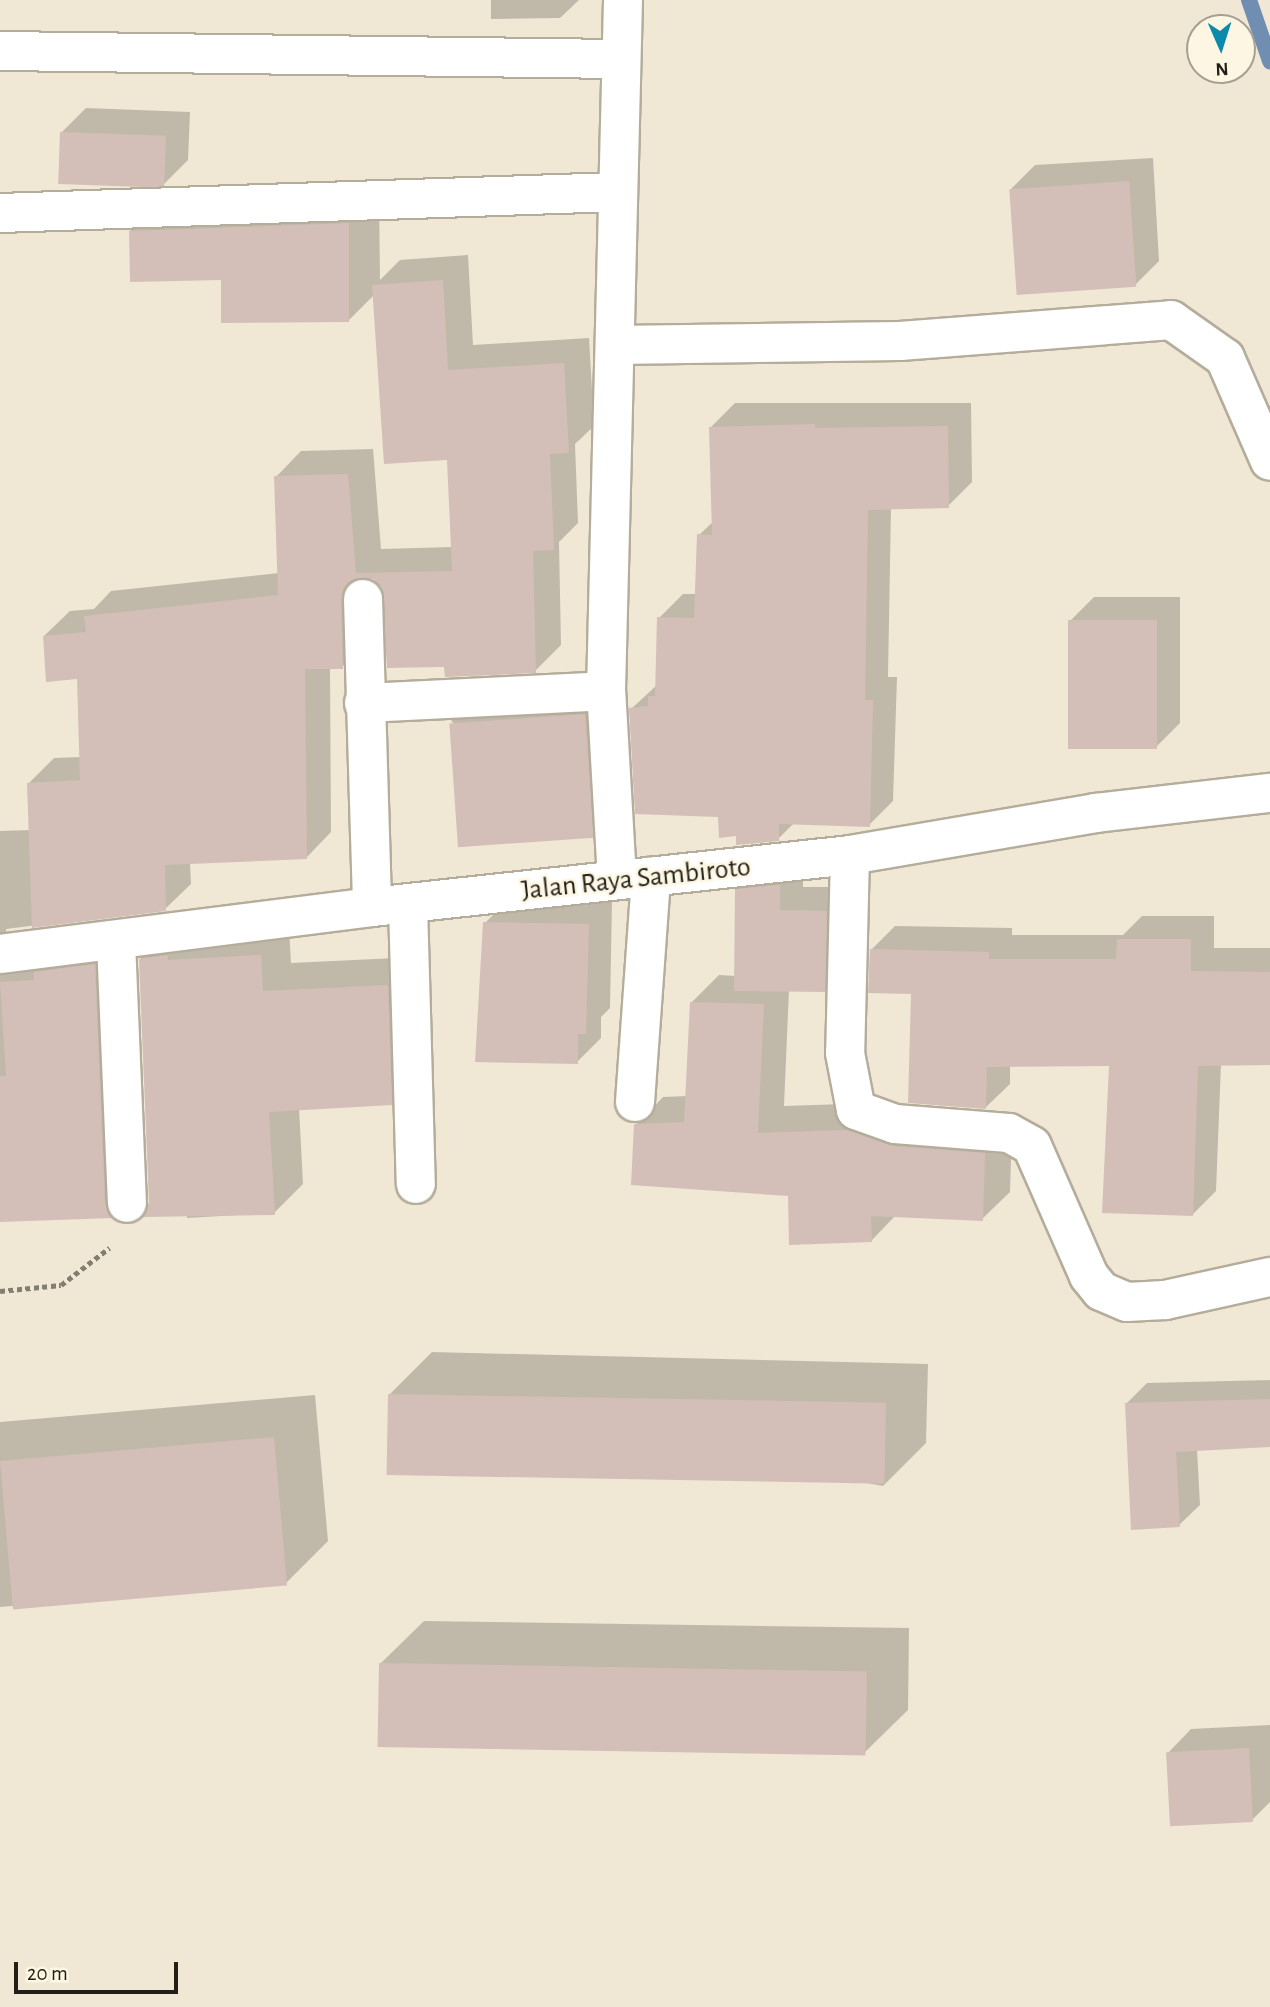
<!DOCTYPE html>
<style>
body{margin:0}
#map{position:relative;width:1270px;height:2007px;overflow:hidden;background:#f0e8d5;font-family:"Alegreya Sans",sans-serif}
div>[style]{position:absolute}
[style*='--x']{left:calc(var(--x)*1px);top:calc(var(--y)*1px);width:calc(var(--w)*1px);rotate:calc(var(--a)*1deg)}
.shadow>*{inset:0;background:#0003}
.stream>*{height:16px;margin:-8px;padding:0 8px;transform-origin:8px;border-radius:8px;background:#6f8eb1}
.building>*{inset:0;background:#d3bfb7;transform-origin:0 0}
.path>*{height:4.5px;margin-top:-2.25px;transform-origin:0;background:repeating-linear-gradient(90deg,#837e72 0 5px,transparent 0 8.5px)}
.roads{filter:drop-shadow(2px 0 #b4ad9b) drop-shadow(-2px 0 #b4ad9b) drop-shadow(0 2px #b4ad9b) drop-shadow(0 -2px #b4ad9b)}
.minor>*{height:38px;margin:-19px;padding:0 19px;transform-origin:19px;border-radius:19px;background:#fff}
span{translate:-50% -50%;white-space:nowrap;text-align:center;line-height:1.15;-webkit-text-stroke:5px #fdf6e3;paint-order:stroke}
.street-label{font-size:28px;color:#211f18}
.north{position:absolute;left:1186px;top:14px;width:70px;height:70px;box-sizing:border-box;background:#fdf6e3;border:2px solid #a5a092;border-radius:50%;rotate:177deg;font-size:19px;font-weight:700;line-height:28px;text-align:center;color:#211f18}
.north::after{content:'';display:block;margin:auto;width:24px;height:32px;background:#0c8aac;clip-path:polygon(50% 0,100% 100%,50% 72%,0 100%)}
.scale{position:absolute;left:14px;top:1962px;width:164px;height:32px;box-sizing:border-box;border:4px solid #211f18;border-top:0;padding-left:9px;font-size:21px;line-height:24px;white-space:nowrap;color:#211f18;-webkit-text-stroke:5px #fdf6e3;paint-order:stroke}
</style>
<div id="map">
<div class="shadow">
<i style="clip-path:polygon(491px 0,579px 0,560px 18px,491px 19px)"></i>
<i style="clip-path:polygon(86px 108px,190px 112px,188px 160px,164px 184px,62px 132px)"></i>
<i style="clip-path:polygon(1153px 158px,1159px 261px,1135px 285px,1011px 189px,1035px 165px)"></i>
<i style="clip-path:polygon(379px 192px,380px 280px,400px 260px,468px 255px,473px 345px,589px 338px,594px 426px,575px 444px,578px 523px,559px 542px,561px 645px,535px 671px,445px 665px,384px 587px,373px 578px,366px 578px,368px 641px,342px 667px,330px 667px,331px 832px,306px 858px,190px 862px,191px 884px,165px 909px,6px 929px,7px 941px,120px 939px,136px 1191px,111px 1216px,0 1220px,0 831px,30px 830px,29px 783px,54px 758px,81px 757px,79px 677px,44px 636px,70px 611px,94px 609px,111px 591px,279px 573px,276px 477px,301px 451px,373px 449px,381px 549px,453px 547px,448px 458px,375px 294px,348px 321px,223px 279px,130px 231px,162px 200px)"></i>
<i style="clip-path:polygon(735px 403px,971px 403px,972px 482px,948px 506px,891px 508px,888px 677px,897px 677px,893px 801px,869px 825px,794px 823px,778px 839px,738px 835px,631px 709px,657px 685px,659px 618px,683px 594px,697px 594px,699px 535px,714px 521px,711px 427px)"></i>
<i style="clip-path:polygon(1094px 597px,1180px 597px,1180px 723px,1156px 747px,1070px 621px)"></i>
<i style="clip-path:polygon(619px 681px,626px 802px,592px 836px,451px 721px,485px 687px)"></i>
<i style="clip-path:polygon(803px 862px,803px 887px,850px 887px,848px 967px,824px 991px,789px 990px,784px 1106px,875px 1103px,1012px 1126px,1010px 1192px,982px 1219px,896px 1215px,871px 1241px,789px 1194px,636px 1125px,663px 1097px,687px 1096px,692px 1002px,719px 975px,736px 976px,737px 890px,761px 866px)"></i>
<i style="clip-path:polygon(509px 899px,612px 901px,610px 1008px,601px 1017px,601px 1038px,577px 1062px,485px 923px)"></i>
<i style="clip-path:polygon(1142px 916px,1214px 916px,1214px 948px,1270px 948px,1270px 1064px,1221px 1064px,1216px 1191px,1192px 1215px,1111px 1064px,1010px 1065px,1010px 1084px,986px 1107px,913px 992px,871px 950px,895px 926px,1012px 928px,1012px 935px,1123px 935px)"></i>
<i style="clip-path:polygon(289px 927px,291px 963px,417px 957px,420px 1075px,391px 1103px,299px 1108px,303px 1184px,274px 1213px,187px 1218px,187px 1214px,151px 1202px,140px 959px,169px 930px)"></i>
<i style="clip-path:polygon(432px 1352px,928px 1364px,926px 1443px,883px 1486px,390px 1394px)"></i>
<i style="clip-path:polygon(1270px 1380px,1270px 1445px,1197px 1449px,1200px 1505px,1179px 1525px,1126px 1404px,1147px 1383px)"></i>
<i style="clip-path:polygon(315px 1395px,328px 1541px,286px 1583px,0 1607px,0 1422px)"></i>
<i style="clip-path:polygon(424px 1621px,909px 1628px,908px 1710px,865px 1752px,381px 1663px)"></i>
<i style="clip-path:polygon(1270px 1725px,1270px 1802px,1252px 1820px,1167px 1754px,1191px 1729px)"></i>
</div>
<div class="stream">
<i style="--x:1249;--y:0;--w:65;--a:71"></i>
</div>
<div class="building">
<i style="left:60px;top:132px;width:106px;height:52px;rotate:2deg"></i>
<i style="left:1129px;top:181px;width:106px;height:120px;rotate:86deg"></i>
<i style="clip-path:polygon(349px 223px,349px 322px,221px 323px,221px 280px,130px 282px,129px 231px)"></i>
<i style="clip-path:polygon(443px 280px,448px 370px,564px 363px,569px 453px,550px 454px,554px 550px,533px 551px,536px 673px,445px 677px,444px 667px,387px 668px,382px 588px,373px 579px,352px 580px,341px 600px,343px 669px,305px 669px,307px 859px,165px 865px,166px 911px,32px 928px,27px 783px,80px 780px,77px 679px,46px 682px,43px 636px,86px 632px,84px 616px,278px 595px,274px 476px,348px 474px,356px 573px,452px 571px,447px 460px,384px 464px,372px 285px)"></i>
<i style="clip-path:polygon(815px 424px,815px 428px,948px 426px,949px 508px,868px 510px,865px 700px,873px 700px,870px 827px,779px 824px,779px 841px,736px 845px,736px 836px,719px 838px,718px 817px,635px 814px,629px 708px,648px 706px,648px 696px,655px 696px,657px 617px,694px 618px,697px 534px,712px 535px,709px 427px)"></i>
<i style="left:1068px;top:620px;width:89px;height:129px"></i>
<i style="left:585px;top:714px;width:124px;height:136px;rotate:86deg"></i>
<i style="clip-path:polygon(780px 885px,780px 910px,827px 911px,825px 992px,734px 991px,735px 889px)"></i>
<i style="clip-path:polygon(483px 922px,589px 924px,586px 1034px,578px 1034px,578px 1064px,475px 1062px)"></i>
<i style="clip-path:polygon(1117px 939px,1191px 939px,1191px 971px,1270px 972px,1270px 1065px,1198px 1066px,1193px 1216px,1102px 1213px,1109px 1066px,987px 1067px,986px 1109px,908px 1103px,911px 994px,868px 993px,870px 949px,989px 952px,989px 959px,1116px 959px)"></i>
<i style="clip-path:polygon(168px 955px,168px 960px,261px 955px,263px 991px,388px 985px,392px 1105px,269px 1112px,275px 1215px,143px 1217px,149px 1202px,139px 959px)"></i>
<i style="clip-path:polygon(95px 964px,105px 1204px,112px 1218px,0 1222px,0 1076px,6px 1076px,0 982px,34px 980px,34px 972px)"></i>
<i style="clip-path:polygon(690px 1002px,764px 1004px,758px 1133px,847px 1130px,893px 1146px,985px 1153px,983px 1221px,871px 1216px,872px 1242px,789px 1245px,788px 1196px,631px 1185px,634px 1124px,684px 1122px)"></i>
<i style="left:388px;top:1394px;width:498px;height:81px;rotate:1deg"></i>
<i style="clip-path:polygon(1270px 1399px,1270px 1447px,1176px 1452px,1180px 1527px,1131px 1530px,1125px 1403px)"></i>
<i style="left:274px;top:1437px;width:149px;height:275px;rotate:85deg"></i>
<i style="left:379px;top:1663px;width:488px;height:84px;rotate:1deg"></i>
<i style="left:1249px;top:1748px;width:74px;height:83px;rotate:87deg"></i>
</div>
<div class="path">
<i style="--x:0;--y:1291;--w:61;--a:-5.6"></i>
<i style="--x:61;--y:1285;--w:61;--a:-37.6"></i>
</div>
<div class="roads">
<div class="minor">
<i style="--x:0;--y:51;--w:619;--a:0.74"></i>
<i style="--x:0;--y:213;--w:617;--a:-1.95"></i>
<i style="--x:615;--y:345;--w:285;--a:-0.8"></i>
<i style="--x:900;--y:341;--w:272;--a:-4.4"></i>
<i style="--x:1171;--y:320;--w:66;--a:35.1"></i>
<i style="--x:1225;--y:358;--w:112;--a:66.4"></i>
<i style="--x:363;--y:599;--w:308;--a:88.3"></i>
<i style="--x:364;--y:703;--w:242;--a:-2.8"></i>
<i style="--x:850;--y:855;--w:198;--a:91.4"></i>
<i style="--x:845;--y:1053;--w:58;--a:79.1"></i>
<i style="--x:856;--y:1110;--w:41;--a:19.7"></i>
<i style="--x:895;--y:1124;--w:114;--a:4.5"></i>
<i style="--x:1009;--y:1133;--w:26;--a:29"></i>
<i style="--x:1032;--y:1146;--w:142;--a:66.3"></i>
<i style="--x:1089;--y:1276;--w:19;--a:51"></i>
<i style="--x:1101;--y:1291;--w:28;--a:23"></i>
<i style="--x:1127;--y:1302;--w:38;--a:-3"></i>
<i style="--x:1165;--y:1300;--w:107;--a:-12.4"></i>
<i style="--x:617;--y:879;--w:188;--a:-93.3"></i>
<i style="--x:606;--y:691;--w:691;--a:-88.59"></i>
<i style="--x:408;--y:905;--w:279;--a:88.4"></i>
<i style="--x:116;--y:942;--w:261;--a:87.6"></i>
<i style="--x:0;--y:954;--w:375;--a:-7.2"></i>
<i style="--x:372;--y:907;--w:481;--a:-6.2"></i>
<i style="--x:850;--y:855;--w:250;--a:-9.7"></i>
<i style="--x:1096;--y:813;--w:175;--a:-6.6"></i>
<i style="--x:635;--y:1102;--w:226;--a:-85.9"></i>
</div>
</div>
<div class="street-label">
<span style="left:636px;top:879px;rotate:-6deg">Jalan Raya Sambiroto</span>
</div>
<div class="north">N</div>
<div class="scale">20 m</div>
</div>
